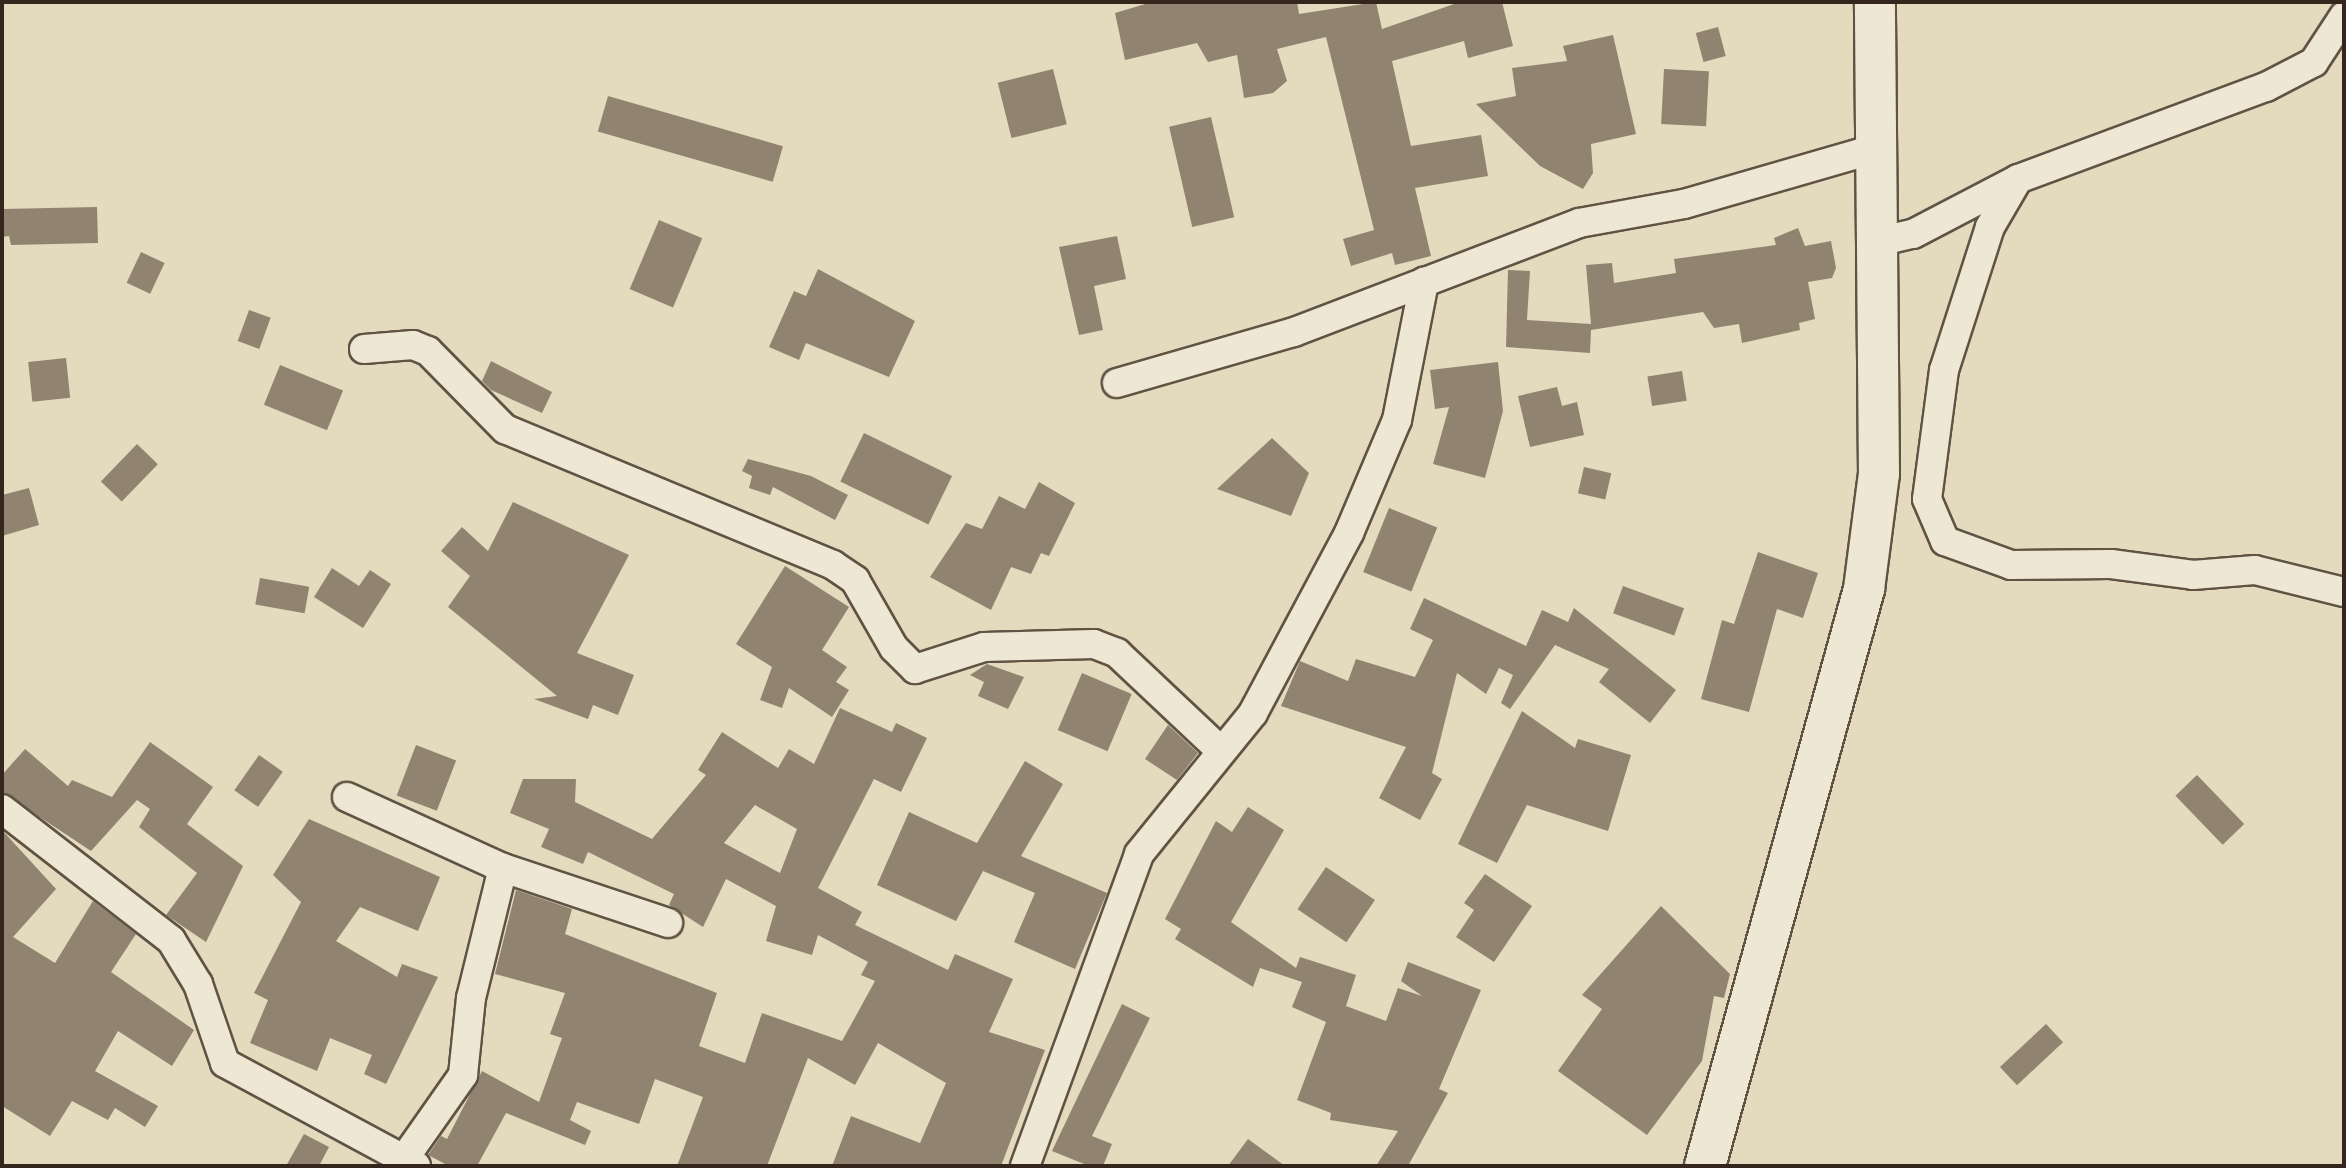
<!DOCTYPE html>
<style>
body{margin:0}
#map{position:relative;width:2346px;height:1168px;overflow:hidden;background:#e4dabd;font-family:"IM FELL DW Pica",serif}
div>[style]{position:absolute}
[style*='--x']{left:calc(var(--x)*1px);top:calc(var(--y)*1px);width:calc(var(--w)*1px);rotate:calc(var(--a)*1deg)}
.building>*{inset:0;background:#908470;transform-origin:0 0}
.roads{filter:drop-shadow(2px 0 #605344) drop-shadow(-2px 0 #605344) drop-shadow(0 2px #605344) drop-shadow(0 -2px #605344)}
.street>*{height:28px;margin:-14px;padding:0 14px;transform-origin:14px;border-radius:14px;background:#ede7d4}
.secondary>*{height:40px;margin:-20px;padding:0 20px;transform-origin:20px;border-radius:20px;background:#ede7d4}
span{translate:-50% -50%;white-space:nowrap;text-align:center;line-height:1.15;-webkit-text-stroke:7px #ede7d4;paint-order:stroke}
.frame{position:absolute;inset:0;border:4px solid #34261c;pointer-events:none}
</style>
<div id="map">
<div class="building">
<i style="clip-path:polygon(1152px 2px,1297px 2px,1299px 14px,1376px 2px,1382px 29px,1460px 2px,1502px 2px,1513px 46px,1468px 58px,1464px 41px,1392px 61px,1411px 146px,1481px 135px,1488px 176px,1415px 188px,1431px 256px,1395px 265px,1392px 253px,1351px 266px,1343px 239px,1374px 230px,1326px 37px,1277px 49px,1287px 81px,1273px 93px,1244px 98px,1237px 55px,1208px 62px,1197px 43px,1125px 60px,1115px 13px)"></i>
<i style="left:1718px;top:27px;width:30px;height:23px;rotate:75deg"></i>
<i style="clip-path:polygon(1613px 35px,1636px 134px,1591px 144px,1593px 173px,1583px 189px,1540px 166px,1476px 104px,1516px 96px,1512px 68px,1567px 61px,1563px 46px)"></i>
<i style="left:1053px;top:69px;width:57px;height:57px;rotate:76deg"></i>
<i style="left:1664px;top:69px;width:45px;height:55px;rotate:3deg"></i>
<i style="left:608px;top:96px;width:182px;height:37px;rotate:16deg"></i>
<i style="left:1211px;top:117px;width:103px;height:43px;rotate:77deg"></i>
<i style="clip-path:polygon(97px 207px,98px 243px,11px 245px,9px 236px,2px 237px,2px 209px)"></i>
<i style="left:659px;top:220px;width:47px;height:75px;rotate:23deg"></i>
<i style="clip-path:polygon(1798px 228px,1805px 246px,1831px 241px,1836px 268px,1832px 278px,1808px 282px,1815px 319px,1799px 323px,1800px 330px,1742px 343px,1739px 324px,1714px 328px,1703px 312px,1591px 330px,1590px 353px,1506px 347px,1508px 270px,1530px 271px,1527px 320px,1591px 324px,1586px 265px,1612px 263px,1614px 283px,1676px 273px,1674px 259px,1776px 245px,1774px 238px)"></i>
<i style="clip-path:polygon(1117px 236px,1126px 279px,1094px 286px,1103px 330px,1079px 335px,1059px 247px)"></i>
<i style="left:141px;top:252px;width:26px;height:34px;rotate:25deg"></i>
<i style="clip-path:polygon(818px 269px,915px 321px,889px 377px,806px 343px,799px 360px,769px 347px,794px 291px,806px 296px)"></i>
<i style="left:249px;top:310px;width:23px;height:33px;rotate:20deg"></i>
<i style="left:66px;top:358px;width:40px;height:38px;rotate:84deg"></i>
<i style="clip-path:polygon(491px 361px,552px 392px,542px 413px,491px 390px,482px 381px)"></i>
<i style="clip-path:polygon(1498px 362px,1503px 411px,1485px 478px,1433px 464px,1449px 407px,1435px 409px,1430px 370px)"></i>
<i style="left:280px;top:365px;width:68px;height:43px;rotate:22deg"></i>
<i style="left:1682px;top:371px;width:30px;height:35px;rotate:81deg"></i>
<i style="clip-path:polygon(1557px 387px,1562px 406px,1577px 402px,1584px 435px,1530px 447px,1518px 396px)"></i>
<i style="left:864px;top:433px;width:98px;height:54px;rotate:26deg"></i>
<i style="clip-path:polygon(1272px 438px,1309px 473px,1291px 516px,1217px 489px)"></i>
<i style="left:137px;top:444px;width:29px;height:52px;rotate:44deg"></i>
<i style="clip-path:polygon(748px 459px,811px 476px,848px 495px,835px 520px,773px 487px,770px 495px,749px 488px,752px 476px,742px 471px)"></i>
<i style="left:1584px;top:467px;width:28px;height:27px;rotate:13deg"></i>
<i style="clip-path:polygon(1039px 482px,1075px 503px,1049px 556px,1041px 553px,1031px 574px,1011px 567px,991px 610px,930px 577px,966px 523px,982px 529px,999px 496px,1025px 509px)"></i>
<i style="clip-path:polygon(29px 488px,39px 525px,2px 536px,2px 495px)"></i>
<i style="clip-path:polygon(513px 502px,629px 555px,577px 653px,634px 675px,618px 715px,593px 705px,588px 719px,534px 699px,557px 696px,448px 607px,470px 576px,441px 551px,462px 527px,488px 551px)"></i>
<i style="left:1389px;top:508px;width:52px;height:69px;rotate:22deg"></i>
<i style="clip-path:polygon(1758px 552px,1818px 573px,1803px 618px,1777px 609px,1749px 712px,1701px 699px,1722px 620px,1734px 624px)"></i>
<i style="clip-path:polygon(785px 566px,849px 607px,822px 650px,847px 667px,836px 682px,849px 690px,832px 717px,789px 688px,782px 708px,760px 700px,772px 667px,736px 644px)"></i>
<i style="clip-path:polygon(332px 568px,359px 586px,370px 570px,391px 584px,363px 628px,314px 597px)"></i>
<i style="left:260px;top:578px;width:50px;height:27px;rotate:10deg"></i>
<i style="left:1623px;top:586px;width:65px;height:29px;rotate:20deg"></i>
<i style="clip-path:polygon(1424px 598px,1526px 646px,1542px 610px,1568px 622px,1574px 608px,1676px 690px,1650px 723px,1599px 682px,1609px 669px,1555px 645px,1510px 709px,1501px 703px,1513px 675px,1499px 668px,1486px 694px,1457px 673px,1432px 773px,1442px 779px,1420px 820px,1379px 798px,1406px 747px,1281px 706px,1300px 661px,1348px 681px,1356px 659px,1415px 677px,1433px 640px,1410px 629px)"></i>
<i style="clip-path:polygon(987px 664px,1024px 677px,1008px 709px,978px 696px,984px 682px,970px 675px)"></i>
<i style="left:1082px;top:673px;width:54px;height:62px;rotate:23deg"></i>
<i style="clip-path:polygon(evenodd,840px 708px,892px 732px,896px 723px,927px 738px,901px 792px,874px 779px,818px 888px,862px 912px,855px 925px,948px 970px,955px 954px,1013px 979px,989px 1032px,1045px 1050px,1001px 1166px,832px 1166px,851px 1116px,920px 1143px,946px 1083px,878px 1043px,855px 1085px,808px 1058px,767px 1166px,677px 1166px,703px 1097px,655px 1079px,639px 1124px,577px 1102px,570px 1120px,591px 1131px,585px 1145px,506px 1113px,477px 1166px,449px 1166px,428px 1155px,441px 1136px,447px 1139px,482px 1071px,539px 1102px,562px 1038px,550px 1034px,565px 993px,495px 974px,516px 890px,572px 909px,565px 934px,717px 993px,699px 1046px,745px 1063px,762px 1013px,842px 1041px,875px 981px,861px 975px,868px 962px,818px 935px,812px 955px,766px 941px,776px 906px,726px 879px,703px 927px,669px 905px,674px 894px,588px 852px,583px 864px,541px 847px,549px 829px,510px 813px,523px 779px,576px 779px,575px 802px,652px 839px,706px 775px,698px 770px,722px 732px,778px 768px,789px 749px,814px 764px,840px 708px,755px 805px,797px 829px,780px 873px,724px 843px,755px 805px)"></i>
<i style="clip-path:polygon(1522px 711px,1575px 748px,1578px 739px,1631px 755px,1608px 831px,1527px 805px,1497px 863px,1458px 844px)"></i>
<i style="clip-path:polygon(1168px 725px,1198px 753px,1177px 780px,1145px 759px)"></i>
<i style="clip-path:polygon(150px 742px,213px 787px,187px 824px,243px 866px,206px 942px,166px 915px,197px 873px,139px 827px,150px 809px,137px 800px,91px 851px,2px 792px,2px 775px,25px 749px,68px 786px,72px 780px,112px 797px)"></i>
<i style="left:416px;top:745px;width:43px;height:54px;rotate:21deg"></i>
<i style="left:259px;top:755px;width:29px;height:43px;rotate:35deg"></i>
<i style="clip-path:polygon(1025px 761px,1063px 784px,1021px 856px,1107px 893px,1075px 969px,1014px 942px,1035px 893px,983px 871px,956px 921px,877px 885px,909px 812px,977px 843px)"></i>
<i style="left:2197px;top:775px;width:68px;height:30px;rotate:46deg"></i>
<i style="clip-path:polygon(1248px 807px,1284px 830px,1231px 922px,1296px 968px,1300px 957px,1356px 975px,1346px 1006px,1386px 1021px,1398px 988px,1422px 996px,1401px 981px,1408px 962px,1481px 990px,1439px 1089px,1448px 1093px,1408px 1166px,1376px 1166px,1398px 1131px,1330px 1120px,1331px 1113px,1297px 1100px,1326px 1022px,1292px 1007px,1302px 982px,1260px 968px,1253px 987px,1175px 939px,1181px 929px,1165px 919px,1216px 821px,1232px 832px)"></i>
<i style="clip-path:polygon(309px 819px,440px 877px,418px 931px,360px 907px,336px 941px,397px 977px,402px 964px,438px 977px,386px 1084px,364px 1074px,372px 1055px,330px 1038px,317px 1071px,250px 1043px,268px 1000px,254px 993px,301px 902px,273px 875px)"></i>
<i style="clip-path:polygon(2px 830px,56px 889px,13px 937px,55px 963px,93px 901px,136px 934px,111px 972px,194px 1030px,172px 1066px,118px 1031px,95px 1071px,158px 1106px,145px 1127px,115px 1108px,108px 1120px,72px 1101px,50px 1136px,2px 1106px)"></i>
<i style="left:1326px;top:867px;width:59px;height:51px;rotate:34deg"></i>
<i style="clip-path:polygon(1485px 874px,1532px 906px,1494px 962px,1456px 937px,1474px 910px,1464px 903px)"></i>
<i style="clip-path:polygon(1661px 906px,1730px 974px,1724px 998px,1714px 996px,1702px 1061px,1647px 1135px,1558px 1071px,1602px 1009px,1582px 995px)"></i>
<i style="clip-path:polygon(1122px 1004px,1150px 1018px,1092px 1136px,1112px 1144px,1103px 1166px,1089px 1166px,1052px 1151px)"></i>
<i style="left:2046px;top:1024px;width:25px;height:63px;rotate:47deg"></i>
<i style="clip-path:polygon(304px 1134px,329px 1147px,319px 1166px,286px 1166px)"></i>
<i style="clip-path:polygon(1248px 1139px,1285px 1166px,1228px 1166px)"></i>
</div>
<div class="roads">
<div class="street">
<i style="--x:2018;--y:179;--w:56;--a:120.3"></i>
<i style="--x:1990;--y:227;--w:150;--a:107.8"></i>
<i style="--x:1944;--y:370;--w:130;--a:97.5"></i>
<i style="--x:1927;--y:499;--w:46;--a:66.8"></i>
<i style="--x:1945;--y:541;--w:70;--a:20"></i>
<i style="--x:2011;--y:565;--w:100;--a:-0.6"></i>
<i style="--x:2111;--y:564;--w:83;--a:7.6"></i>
<i style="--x:2193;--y:575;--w:62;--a:-4.6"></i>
<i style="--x:2255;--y:570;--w:92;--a:13.9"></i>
<i style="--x:1877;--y:242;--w:37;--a:-13"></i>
<i style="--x:1913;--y:234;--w:119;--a:-27.6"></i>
<i style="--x:2018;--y:179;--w:265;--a:-20.4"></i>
<i style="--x:2266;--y:87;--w:54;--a:-27.5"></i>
<i style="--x:2314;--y:62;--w:55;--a:-56.9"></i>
<i style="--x:364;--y:349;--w:49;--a:-4.7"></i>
<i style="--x:413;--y:345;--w:16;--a:22"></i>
<i style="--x:428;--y:351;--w:110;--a:45.4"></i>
<i style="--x:505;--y:429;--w:355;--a:22.5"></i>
<i style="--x:833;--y:565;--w:27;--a:34"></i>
<i style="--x:855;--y:580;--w:78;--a:60.2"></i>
<i style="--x:894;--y:648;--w:30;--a:45"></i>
<i style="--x:915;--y:669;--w:72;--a:-17.7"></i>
<i style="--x:984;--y:647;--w:110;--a:-1.6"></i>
<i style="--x:1094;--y:644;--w:25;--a:21"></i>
<i style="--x:1117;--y:653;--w:143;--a:43.3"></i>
<i style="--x:1117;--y:383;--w:184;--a:-16.1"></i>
<i style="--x:1294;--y:332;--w:305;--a:-20.9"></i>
<i style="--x:1579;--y:223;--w:107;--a:-10.3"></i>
<i style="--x:1684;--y:204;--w:199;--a:-16.1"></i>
<i style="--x:347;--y:797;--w:171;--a:24.5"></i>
<i style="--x:503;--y:868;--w:174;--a:18.4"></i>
<i style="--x:2;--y:809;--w:214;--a:37.8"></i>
<i style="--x:171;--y:940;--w:52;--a:58.5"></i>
<i style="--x:198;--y:984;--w:83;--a:71.1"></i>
<i style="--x:225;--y:1063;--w:217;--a:28.3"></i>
<i style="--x:404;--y:1159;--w:103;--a:-54.9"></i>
<i style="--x:463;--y:1075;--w:77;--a:-84.1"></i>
<i style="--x:471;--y:998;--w:134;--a:-76.2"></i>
<i style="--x:1025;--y:1166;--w:332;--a:-69.9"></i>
<i style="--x:1139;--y:854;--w:181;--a:-51"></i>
<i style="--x:1253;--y:713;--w:204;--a:-61.9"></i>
<i style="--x:1349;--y:533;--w:123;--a:-67"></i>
<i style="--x:1397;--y:420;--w:141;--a:-78.9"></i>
</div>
<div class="secondary">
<i style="--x:1705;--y:1166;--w:599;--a:-74.59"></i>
<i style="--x:1864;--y:589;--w:116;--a:-82.6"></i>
<i style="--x:1879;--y:474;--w:472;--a:-90.5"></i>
</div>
</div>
<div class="frame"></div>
</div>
